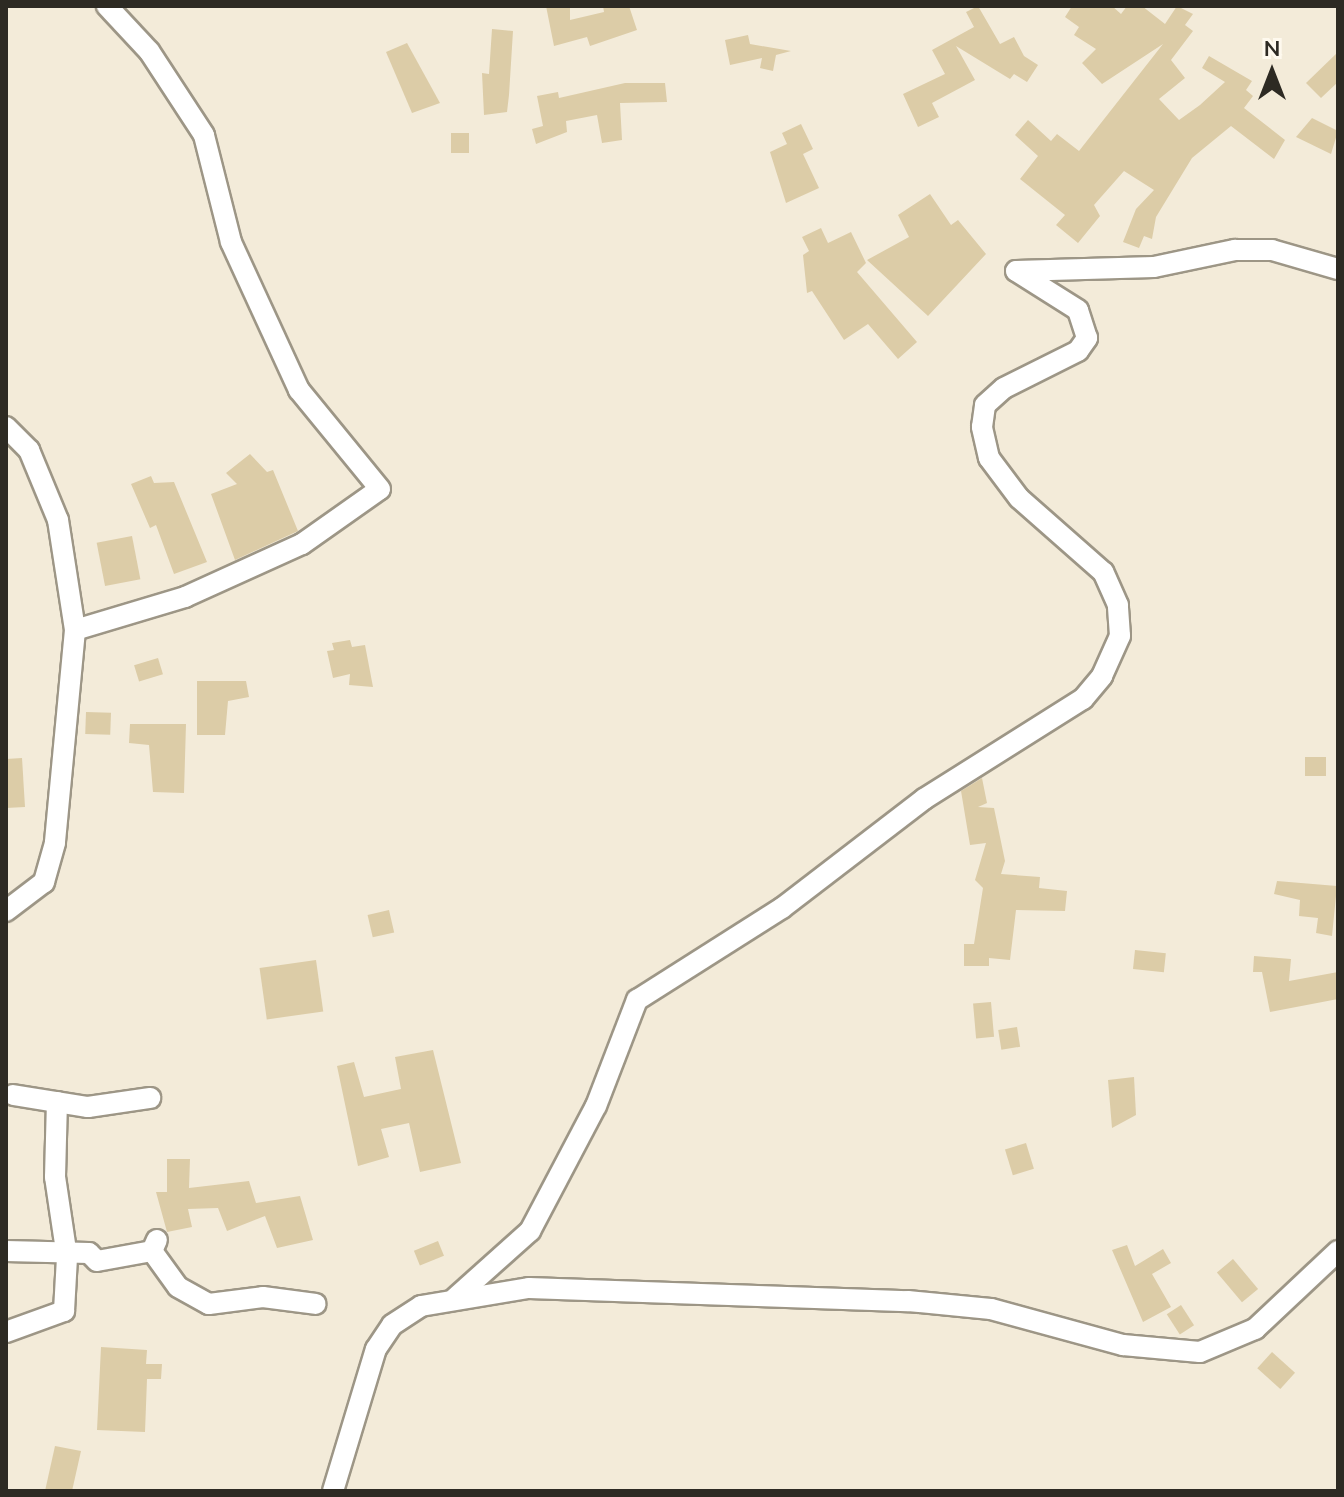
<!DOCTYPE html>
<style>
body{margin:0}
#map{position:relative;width:1344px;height:1497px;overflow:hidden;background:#f3ebd9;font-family:Mulish,sans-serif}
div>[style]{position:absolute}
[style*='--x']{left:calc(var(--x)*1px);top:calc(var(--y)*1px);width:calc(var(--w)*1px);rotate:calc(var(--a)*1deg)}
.building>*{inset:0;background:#dccca7;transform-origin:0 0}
.roads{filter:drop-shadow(2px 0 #9d9686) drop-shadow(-2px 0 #9d9686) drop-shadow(0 2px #9d9686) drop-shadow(0 -2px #9d9686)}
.street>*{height:20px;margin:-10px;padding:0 10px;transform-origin:10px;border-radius:10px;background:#fff}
span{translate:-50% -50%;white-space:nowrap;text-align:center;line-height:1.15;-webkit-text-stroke:7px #fef9ee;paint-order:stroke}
.frame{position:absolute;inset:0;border:8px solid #2d2a23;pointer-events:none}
.north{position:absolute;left:1232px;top:32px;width:80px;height:80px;-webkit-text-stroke:6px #fef9ee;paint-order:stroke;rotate:0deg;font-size:22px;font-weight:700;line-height:32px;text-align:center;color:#2d2a23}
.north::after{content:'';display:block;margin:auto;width:28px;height:36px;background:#2d2a23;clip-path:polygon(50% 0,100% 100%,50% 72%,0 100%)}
</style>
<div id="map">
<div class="building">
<i style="clip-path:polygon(546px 6px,570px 6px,570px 20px,604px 12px,603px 6px,629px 6px,637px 30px,590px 46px,587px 37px,554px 46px)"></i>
<i style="clip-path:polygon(978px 6px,1000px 44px,1014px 37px,1024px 56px,1038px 65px,1027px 82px,1014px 74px,1010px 79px,956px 46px,975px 80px,932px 103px,939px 117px,918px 127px,903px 94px,945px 74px,932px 50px,974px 27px,966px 12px)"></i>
<i style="clip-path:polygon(1072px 6px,1112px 6px,1121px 14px,1127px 6px,1142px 6px,1165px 24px,1177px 6px,1193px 14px,1185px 25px,1193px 31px,1171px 60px,1185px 78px,1159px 99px,1179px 120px,1200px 105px,1225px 82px,1202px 68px,1209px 56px,1252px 81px,1246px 90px,1253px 96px,1244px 108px,1285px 140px,1274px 159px,1231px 126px,1192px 158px,1156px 217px,1152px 239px,1144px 236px,1139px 248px,1123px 242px,1136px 209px,1154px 190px,1124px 171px,1094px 205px,1100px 216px,1078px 243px,1056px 225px,1065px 215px,1020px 179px,1038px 156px,1015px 135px,1028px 120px,1051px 141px,1057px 134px,1079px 151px,1163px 44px,1102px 84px,1082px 63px,1096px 49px,1074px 35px,1079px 27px,1065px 17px)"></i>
<i style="clip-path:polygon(492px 29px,513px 31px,509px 95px,507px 112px,484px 115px,482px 73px,489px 74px)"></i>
<i style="clip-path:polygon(748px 35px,750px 44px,791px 51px,776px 55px,773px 71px,760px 68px,762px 58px,730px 65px,725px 40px)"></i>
<i style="clip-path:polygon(407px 43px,440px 103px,412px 113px,386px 52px)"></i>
<i style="clip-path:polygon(1338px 52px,1338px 82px,1321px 98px,1306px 83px)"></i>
<i style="clip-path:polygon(625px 83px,665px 83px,667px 102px,620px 103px,622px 140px,602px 143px,597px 115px,566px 121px,567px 132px,536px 144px,532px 129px,543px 126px,537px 96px,558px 92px,559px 98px)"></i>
<i style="clip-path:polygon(1312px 118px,1338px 131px,1331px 154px,1296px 137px)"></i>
<i style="clip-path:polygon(801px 124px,813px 149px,803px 154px,819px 188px,786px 203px,770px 152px,787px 144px,782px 133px)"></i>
<i style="left:451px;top:133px;width:18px;height:20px"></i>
<i style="clip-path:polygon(930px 194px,951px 225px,958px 220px,986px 254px,928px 316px,867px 260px,909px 237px,898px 215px)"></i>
<i style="clip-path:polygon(821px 228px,828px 243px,851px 232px,866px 263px,857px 272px,917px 342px,898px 359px,868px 324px,844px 340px,812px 291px,807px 293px,803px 255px,809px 251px,802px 237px)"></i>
<i style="clip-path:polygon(250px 454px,267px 472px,273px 470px,298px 531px,235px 560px,211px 494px,237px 484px,226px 473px)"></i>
<i style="clip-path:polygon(151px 476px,154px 483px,174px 482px,207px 562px,174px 574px,156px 525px,150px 528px,131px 484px)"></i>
<i style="left:132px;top:536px;width:44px;height:36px;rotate:79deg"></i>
<i style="clip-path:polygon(350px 640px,352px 647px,365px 645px,373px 687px,349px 685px,350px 674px,333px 678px,327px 651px,334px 650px,332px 643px)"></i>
<i style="left:158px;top:658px;width:17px;height:25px;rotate:73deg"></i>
<i style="clip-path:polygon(197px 681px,246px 681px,249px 697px,228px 701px,225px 735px,197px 735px)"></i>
<i style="left:86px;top:712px;width:25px;height:22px;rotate:2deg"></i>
<i style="clip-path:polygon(130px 724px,186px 724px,184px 793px,153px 792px,149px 745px,129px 743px)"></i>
<i style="left:1326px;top:757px;width:19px;height:21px;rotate:90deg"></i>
<i style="clip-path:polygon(22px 758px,25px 807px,6px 808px,6px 759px)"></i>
<i style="clip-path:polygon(982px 778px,987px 803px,978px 807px,994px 808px,1005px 861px,1001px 874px,1040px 877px,1039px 888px,1067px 891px,1065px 911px,1016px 910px,1010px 960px,989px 958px,989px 966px,964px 966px,964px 944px,974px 944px,983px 888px,975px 880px,986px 843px,970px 845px,961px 791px)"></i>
<i style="clip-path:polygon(1277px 881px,1337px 886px,1332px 936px,1316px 933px,1318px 918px,1299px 916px,1300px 900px,1274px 894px)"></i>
<i style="left:389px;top:910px;width:23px;height:22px;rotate:77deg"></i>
<i style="left:1135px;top:950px;width:31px;height:19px;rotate:6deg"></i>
<i style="clip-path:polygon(1254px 956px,1291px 959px,1289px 981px,1338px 972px,1338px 999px,1270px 1012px,1262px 972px,1253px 972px)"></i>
<i style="left:316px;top:960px;width:52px;height:57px;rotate:82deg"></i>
<i style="left:991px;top:1002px;width:35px;height:18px;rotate:85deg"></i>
<i style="left:1017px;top:1027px;width:20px;height:19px;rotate:81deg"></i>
<i style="clip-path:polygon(433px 1050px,461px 1163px,420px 1172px,409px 1123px,381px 1129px,389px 1157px,358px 1166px,337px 1066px,354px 1062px,364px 1097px,401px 1089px,395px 1057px)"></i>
<i style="clip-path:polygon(1134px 1077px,1136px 1115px,1112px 1128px,1108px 1080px)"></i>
<i style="left:1026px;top:1143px;width:27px;height:22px;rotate:73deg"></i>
<i style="clip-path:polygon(167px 1159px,190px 1159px,189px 1188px,249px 1181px,256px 1203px,300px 1196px,313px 1240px,277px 1248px,265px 1216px,227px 1231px,218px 1208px,188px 1209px,192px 1227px,167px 1232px,156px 1192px,167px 1192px)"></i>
<i style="left:438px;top:1241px;width:16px;height:26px;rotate:68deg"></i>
<i style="clip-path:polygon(1127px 1245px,1135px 1266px,1163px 1249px,1171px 1263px,1152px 1274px,1171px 1307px,1143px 1322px,1112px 1250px)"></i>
<i style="left:1233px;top:1259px;width:39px;height:21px;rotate:50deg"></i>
<i style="left:1181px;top:1305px;width:24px;height:17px;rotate:57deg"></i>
<i style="clip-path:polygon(101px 1347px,147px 1350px,146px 1364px,162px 1364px,161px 1379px,147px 1379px,145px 1432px,97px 1430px)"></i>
<i style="left:1272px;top:1352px;width:31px;height:22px;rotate:42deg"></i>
<i style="clip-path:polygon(55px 1446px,81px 1451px,72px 1491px,45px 1491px)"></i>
</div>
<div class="roads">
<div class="street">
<i style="--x:6;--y:427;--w:33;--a:45"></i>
<i style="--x:29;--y:450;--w:76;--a:67.5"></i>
<i style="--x:58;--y:520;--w:111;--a:81.2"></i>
<i style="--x:75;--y:630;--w:214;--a:95.4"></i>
<i style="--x:55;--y:843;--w:41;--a:105.8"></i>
<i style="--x:44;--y:882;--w:48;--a:142.7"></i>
<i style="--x:75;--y:630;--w:115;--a:-16.7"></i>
<i style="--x:185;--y:597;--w:128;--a:-24.4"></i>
<i style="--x:302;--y:544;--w:95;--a:-35.2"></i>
<i style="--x:380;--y:489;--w:128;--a:-129.3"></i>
<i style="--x:299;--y:390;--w:163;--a:-114.7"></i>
<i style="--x:231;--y:242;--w:110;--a:-104.2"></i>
<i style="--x:204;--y:135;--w:100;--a:-123.2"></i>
<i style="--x:149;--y:51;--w:62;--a:-133"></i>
<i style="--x:13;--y:1095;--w:76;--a:9.1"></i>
<i style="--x:88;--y:1107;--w:63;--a:-8.3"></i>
<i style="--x:6;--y:1251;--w:83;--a:1.4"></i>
<i style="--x:89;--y:1253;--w:11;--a:45"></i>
<i style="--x:97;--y:1261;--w:56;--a:-10.3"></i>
<i style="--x:152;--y:1251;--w:12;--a:-66"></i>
<i style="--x:152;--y:1251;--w:44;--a:54.2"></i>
<i style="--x:178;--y:1287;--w:35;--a:29"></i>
<i style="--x:209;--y:1304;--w:54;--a:-7.4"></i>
<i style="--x:263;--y:1297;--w:53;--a:7.5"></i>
<i style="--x:455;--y:1298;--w:101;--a:-41.8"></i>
<i style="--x:530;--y:1231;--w:141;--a:-62.2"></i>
<i style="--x:596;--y:1106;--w:114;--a:-68.9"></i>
<i style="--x:637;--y:1000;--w:172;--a:-32.4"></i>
<i style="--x:782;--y:908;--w:179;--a:-37.5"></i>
<i style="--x:924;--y:799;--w:188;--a:-32.2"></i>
<i style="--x:1083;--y:699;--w:30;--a:-50"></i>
<i style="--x:1102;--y:676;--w:44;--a:-65.8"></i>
<i style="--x:1120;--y:636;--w:31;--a:-94"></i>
<i style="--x:1118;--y:605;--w:36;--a:-114"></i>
<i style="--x:1103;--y:572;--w:112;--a:-138.6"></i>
<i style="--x:1019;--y:498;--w:50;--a:-126.9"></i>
<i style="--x:989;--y:458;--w:32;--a:-103"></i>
<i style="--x:982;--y:427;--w:22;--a:-82"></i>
<i style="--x:985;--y:405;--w:25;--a:-42"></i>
<i style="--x:1004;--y:388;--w:83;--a:-26.6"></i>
<i style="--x:1078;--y:351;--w:16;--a:-55"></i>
<i style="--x:1087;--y:338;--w:29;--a:-108"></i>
<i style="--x:1078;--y:310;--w:73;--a:-147.8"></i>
<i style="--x:1016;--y:271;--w:138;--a:-1.7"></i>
<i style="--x:1154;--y:267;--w:83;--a:-11.9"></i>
<i style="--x:1235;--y:250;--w:37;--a:0"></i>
<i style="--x:1272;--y:250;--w:69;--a:16.1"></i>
<i style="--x:6;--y:1332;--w:62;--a:-19.9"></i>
<i style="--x:64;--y:1311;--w:54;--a:-86.8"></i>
<i style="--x:67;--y:1257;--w:81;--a:-98.5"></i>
<i style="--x:55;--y:1177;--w:75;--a:-88.5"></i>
<i style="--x:333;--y:1491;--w:148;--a:-73.2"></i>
<i style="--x:376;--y:1349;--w:29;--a:-56"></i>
<i style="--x:392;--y:1325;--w:35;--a:-33"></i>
<i style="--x:421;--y:1306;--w:109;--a:-9.5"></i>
<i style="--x:529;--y:1288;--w:379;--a:2"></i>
<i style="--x:908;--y:1301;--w:83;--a:5.5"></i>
<i style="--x:991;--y:1309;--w:137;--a:15.3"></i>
<i style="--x:1123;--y:1345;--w:77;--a:5.2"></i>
<i style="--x:1200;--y:1352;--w:60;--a:-22.7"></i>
<i style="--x:1255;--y:1329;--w:114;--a:-43.2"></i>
</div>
</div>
<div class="frame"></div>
<div class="north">N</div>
</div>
